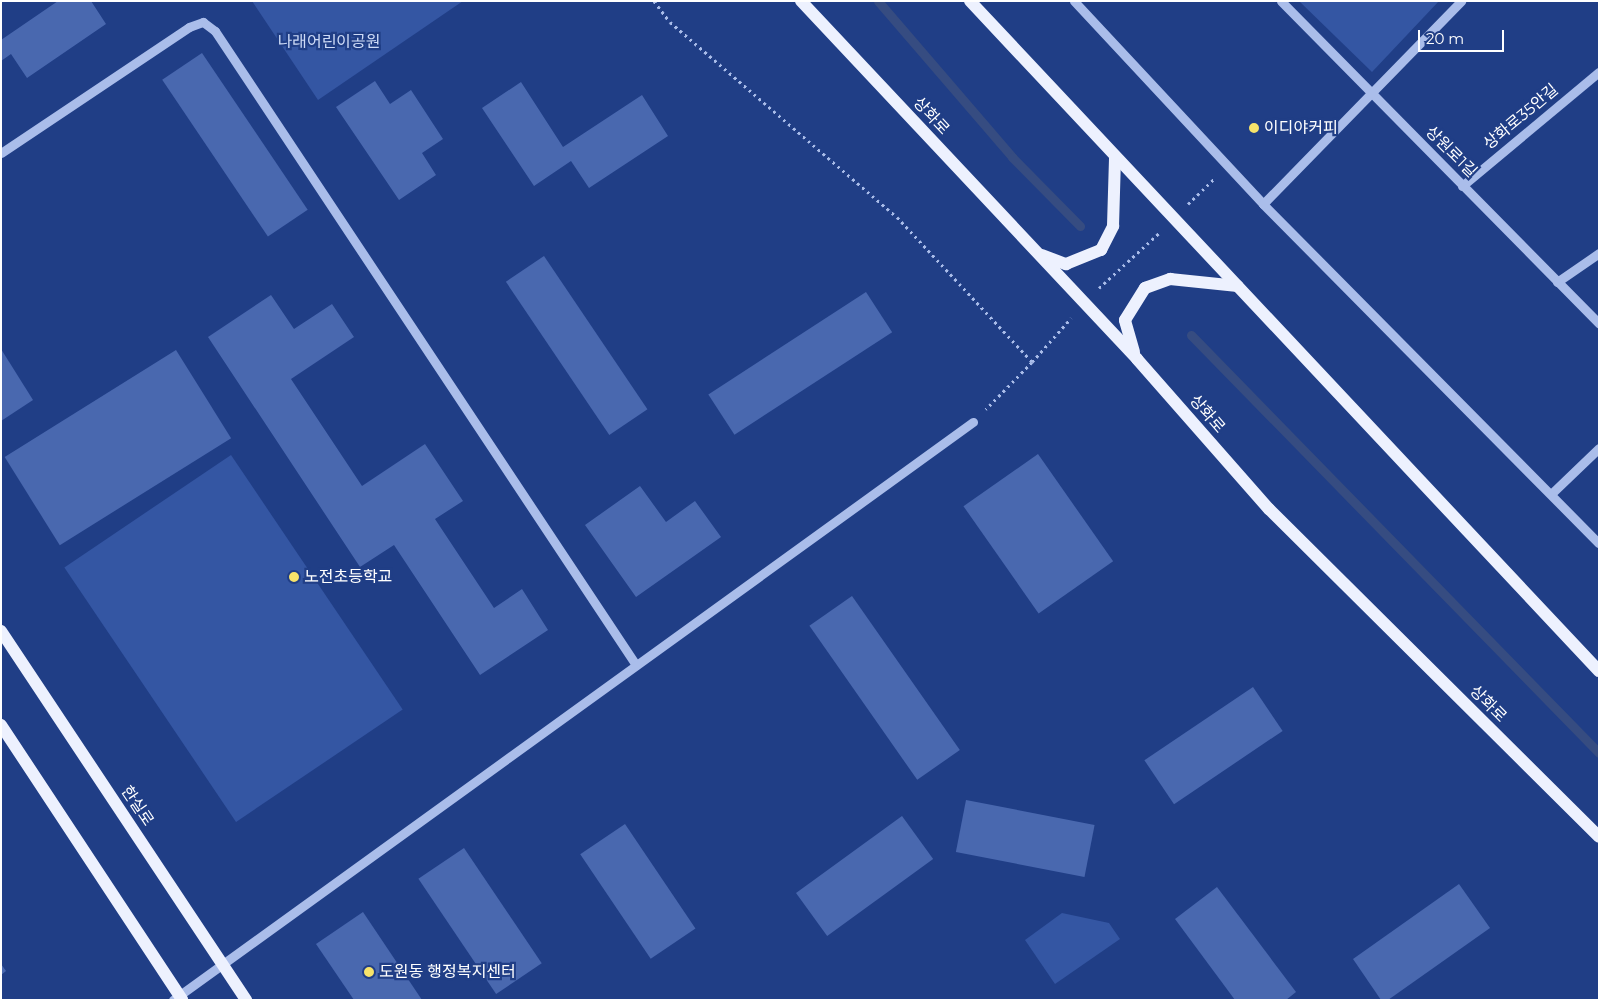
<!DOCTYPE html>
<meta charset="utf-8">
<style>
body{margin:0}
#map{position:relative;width:1600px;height:1001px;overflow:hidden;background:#203e86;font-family:Montserrat,"Noto Sans KR",sans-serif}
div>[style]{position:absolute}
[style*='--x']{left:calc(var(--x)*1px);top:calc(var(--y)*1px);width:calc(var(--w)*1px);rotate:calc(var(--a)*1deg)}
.green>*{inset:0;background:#3456a3;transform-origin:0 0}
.stream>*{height:9px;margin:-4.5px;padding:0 4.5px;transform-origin:4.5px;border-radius:4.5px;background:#364c81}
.building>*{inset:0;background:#4968af;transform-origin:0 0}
.path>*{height:3px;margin-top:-1.5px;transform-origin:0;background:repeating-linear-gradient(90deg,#aabdea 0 2.5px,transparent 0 6.5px)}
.minor>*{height:9px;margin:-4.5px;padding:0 4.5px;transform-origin:4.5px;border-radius:4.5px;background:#aabdea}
.major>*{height:12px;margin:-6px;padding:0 6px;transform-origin:6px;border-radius:6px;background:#edf1fe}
.dots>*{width:14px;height:14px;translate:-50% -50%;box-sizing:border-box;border:2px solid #203e86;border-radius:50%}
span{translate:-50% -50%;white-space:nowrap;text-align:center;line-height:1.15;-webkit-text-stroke:4.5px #203e86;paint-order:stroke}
.park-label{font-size:16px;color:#cedbf7}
.street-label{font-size:16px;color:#fff}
.poi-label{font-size:16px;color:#fff}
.left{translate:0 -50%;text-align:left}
.frame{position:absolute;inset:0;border:2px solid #fff;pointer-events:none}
.scale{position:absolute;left:1418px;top:30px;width:86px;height:22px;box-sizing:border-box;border:2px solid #fff;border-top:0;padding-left:6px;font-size:15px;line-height:18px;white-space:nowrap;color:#fff;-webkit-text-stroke:4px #203e86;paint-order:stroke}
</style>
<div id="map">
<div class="green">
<i style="clip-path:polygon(252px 1px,463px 1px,318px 100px)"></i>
<i style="clip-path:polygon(1299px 1px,1439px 1px,1372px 72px)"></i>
<i style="left:231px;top:455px;width:307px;height:201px;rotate:56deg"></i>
<i style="clip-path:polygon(1062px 913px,1109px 923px,1120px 939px,1055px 984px,1025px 940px)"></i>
</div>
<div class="stream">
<i style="--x:878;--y:1;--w:206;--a:49.3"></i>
<i style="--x:1012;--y:157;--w:97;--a:45.4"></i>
<i style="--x:1191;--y:335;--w:584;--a:45.69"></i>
</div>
<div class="building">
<i style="clip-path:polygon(58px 1px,91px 1px,106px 24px,27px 78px,11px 54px,1px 61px,1px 40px)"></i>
<i style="left:202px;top:53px;width:189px;height:48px;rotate:56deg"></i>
<i style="clip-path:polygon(375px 81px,390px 104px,411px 90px,443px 139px,422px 153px,436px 175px,399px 200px,336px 107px)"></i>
<i style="clip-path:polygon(521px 82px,563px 147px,642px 95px,668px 136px,589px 188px,571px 161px,534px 186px,482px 108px)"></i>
<i style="left:544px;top:256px;width:185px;height:46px;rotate:56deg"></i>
<i style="left:866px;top:292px;width:48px;height:188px;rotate:57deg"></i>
<i style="clip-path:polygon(271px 295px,294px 329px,332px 304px,354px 337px,291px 379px,362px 486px,425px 444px,463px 501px,435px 519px,494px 608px,522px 589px,548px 630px,480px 675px,394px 545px,360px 567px,208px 337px)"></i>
<i style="clip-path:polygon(1px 349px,33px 400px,1px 421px)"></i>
<i style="left:176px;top:350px;width:104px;height:202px;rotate:58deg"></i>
<i style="left:1038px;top:454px;width:131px;height:91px;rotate:55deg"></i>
<i style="clip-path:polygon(640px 486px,666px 522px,695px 501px,721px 537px,636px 597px,585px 525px)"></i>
<i style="left:852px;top:596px;width:188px;height:52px;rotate:55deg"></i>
<i style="left:1253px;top:687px;width:53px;height:131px;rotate:56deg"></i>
<i style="left:966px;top:800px;width:131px;height:53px;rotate:11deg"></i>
<i style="left:902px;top:816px;width:53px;height:131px;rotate:54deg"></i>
<i style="left:625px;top:824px;width:126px;height:54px;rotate:56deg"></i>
<i style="left:464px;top:848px;width:139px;height:55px;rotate:56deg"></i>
<i style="clip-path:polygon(1459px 884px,1490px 928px,1388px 1000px,1381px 1000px,1353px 959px)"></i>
<i style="clip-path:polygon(1217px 887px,1296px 992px,1286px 1000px,1235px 1000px,1175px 919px)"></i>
<i style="clip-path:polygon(363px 912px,422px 1000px,354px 1000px,316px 944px)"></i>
<i style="clip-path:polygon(1px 964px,6px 971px,1px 975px)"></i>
</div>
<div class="path">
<i style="--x:654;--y:1;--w:26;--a:53"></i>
<i style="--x:670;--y:22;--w:299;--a:40.7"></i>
<i style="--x:897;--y:217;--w:198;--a:47"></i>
<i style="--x:1032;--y:362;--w:66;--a:134.4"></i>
<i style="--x:1188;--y:204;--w:36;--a:-44"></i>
<i style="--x:1099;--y:288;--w:81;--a:-42.5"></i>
<i style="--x:1032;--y:362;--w:59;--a:-48.4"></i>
</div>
<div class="minor">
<i style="--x:1074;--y:1;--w:277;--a:47"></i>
<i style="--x:1263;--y:204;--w:477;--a:45.3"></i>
<i style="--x:1281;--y:1;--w:453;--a:45.4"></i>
<i style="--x:1;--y:153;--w:226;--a:-33.8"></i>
<i style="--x:189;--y:27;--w:15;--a:-20"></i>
<i style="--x:203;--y:22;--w:15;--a:37"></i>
<i style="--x:215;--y:31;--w:761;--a:56.41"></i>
<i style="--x:1462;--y:186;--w:178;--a:-39.8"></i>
<i style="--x:1263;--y:204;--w:284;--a:-45.7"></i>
<i style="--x:1557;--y:282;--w:51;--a:-34.6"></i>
<i style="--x:1551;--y:494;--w:66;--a:-43.8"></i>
<i style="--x:173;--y:1000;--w:987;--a:-35.85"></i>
</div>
<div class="major">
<i style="--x:801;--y:1;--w:491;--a:46.8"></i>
<i style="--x:1137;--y:359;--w:200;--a:48.7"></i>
<i style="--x:1269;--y:509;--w:465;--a:44.8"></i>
<i style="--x:970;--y:1;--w:919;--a:46.81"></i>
<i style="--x:1042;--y:255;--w:26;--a:21"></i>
<i style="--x:1066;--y:264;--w:38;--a:-22"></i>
<i style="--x:1101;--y:250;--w:27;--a:-63"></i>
<i style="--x:1113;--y:226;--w:68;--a:-88.3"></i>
<i style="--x:1134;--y:352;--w:33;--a:-106"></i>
<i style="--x:1125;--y:320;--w:38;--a:-58"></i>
<i style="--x:1145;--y:288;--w:27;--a:-20"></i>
<i style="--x:1170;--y:279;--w:68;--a:5.9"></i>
<i style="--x:1;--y:631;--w:443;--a:56.4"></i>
<i style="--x:1;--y:725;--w:329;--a:56.6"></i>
</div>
<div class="dots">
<i style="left:1254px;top:128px;background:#f7e36a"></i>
<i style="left:294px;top:577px;background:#f7e36a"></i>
<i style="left:369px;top:972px;background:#f7e36a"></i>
</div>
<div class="park-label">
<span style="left:329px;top:42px">나래어린이공원</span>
</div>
<div class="street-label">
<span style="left:931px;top:116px;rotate:47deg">상화로</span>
<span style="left:1521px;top:117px;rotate:-40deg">상화로35안길</span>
<span style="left:1451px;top:152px;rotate:45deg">상원로1길</span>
<span style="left:1207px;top:414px;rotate:49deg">상화로</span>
<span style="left:1488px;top:704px;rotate:45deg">상화로</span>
<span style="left:137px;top:806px;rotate:56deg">한실로</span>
</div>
<div class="poi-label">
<span class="left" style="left:1264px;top:128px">이디야커피</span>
<span class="left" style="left:304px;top:577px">노전초등학교</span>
<span class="left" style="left:379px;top:972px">도원동 행정복지센터</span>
</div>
<div class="frame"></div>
<div class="scale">20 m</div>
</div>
